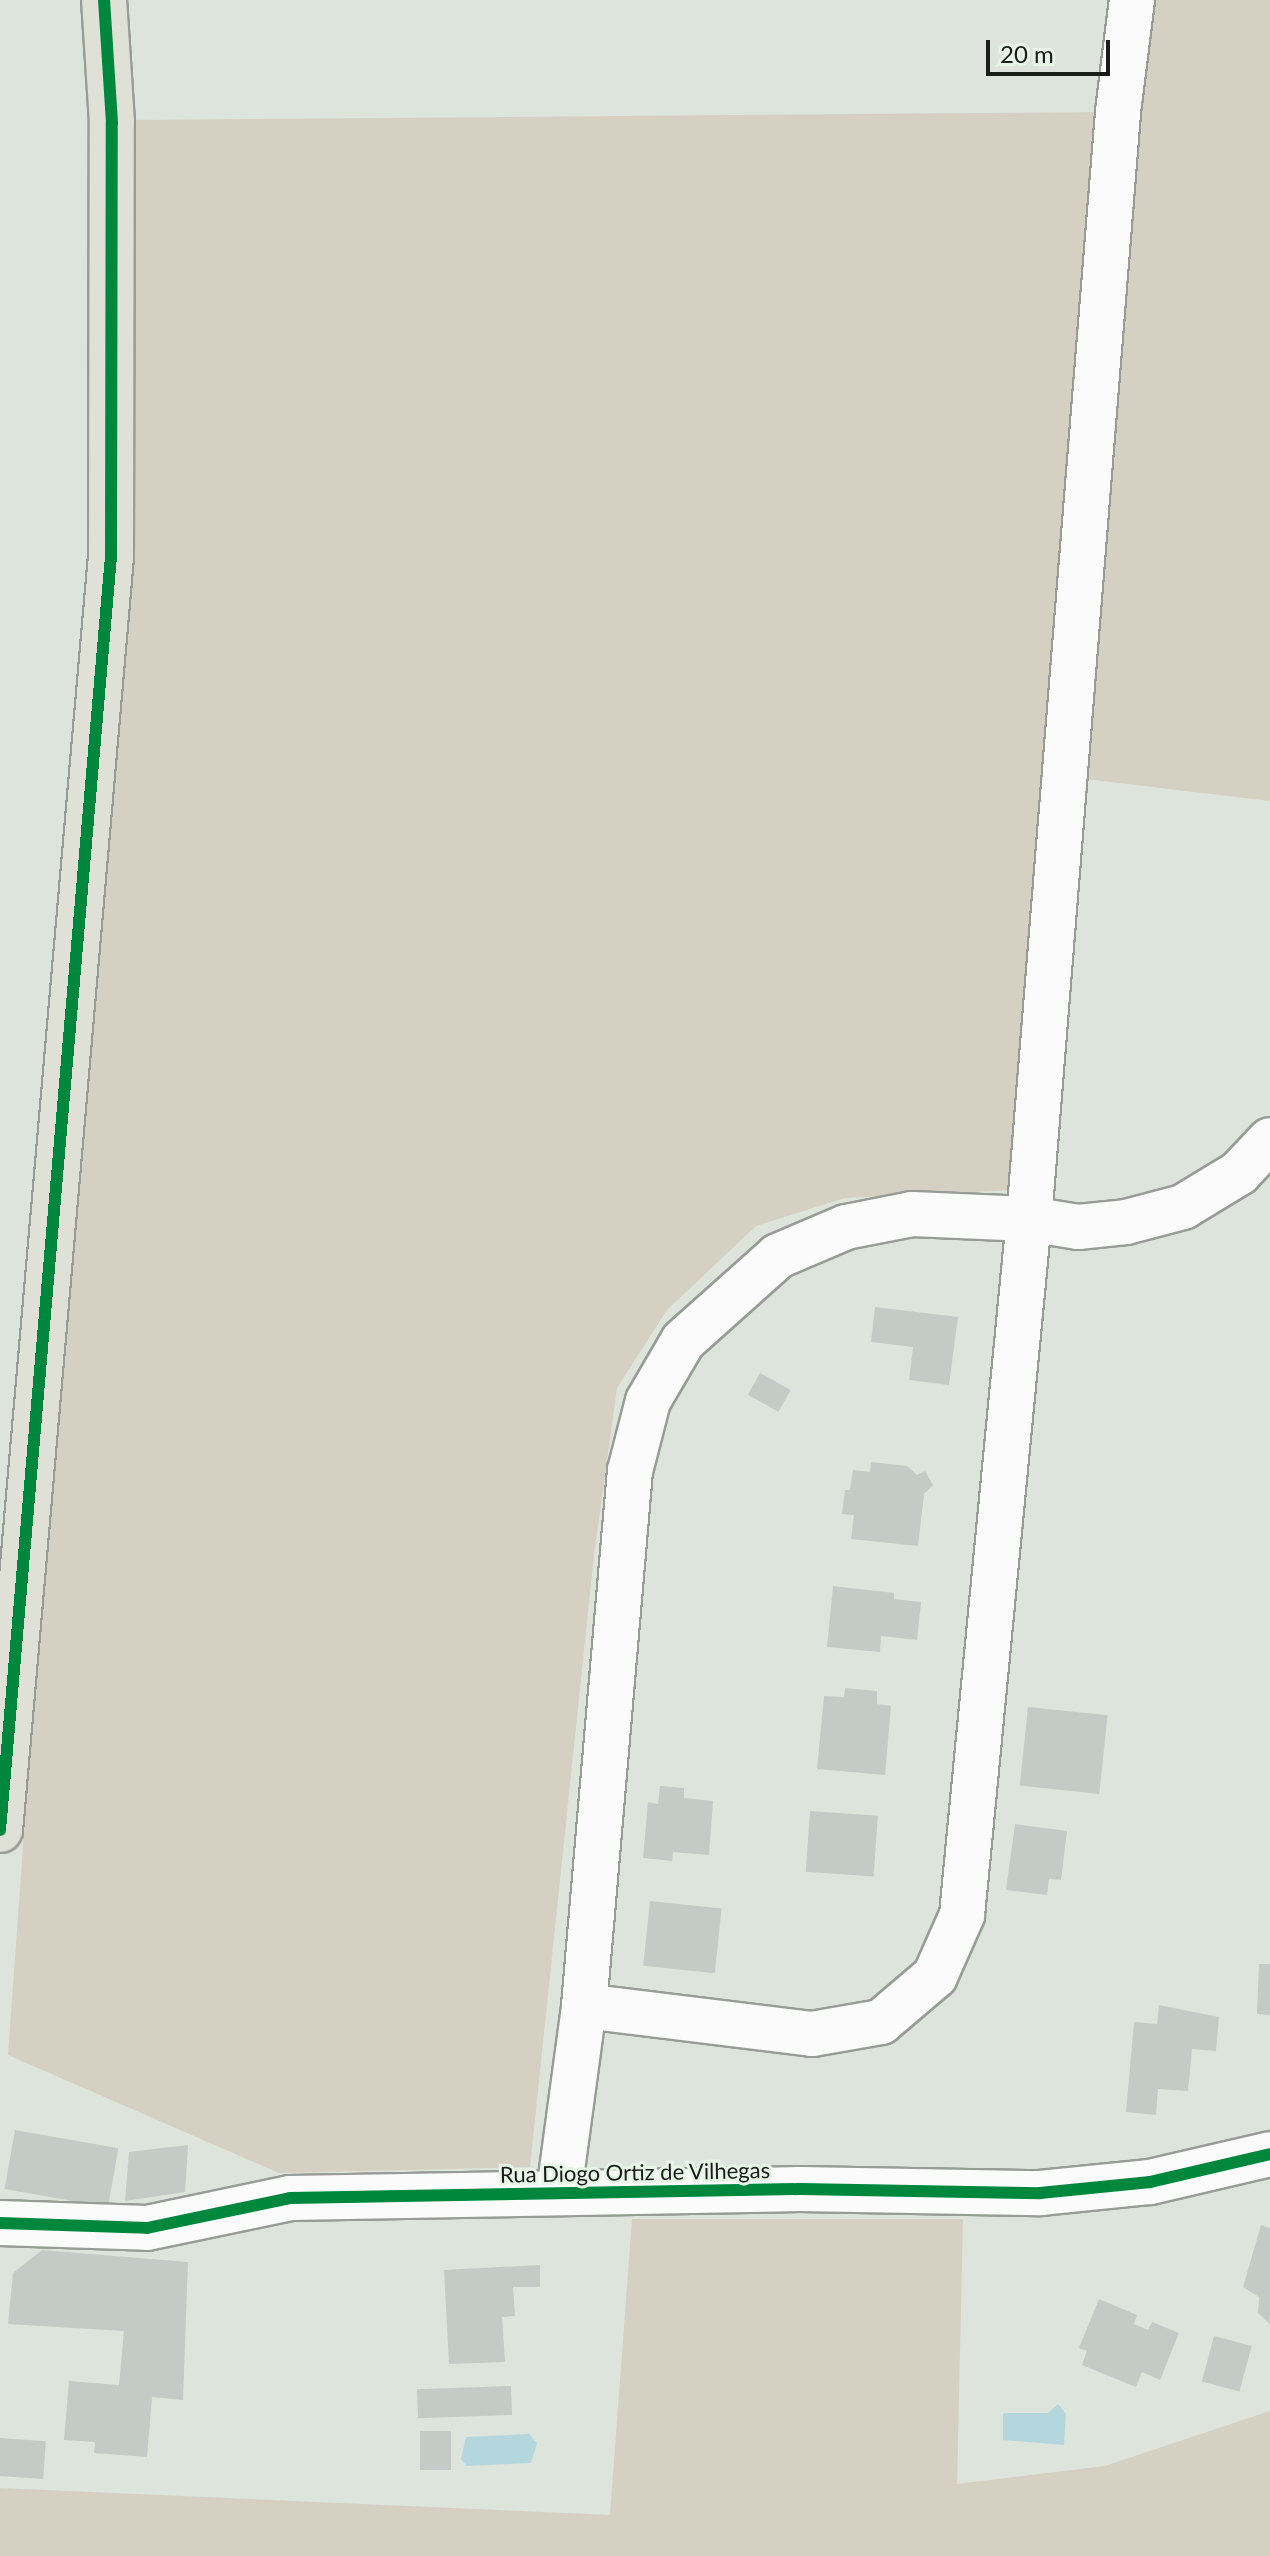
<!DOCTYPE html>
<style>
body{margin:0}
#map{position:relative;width:1270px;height:2556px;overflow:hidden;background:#dde4dc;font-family:Lato,sans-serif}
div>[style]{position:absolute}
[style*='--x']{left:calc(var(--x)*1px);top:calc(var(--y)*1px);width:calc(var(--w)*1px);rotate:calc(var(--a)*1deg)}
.green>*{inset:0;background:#d5d0c1}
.water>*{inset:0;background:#b4d7dd}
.building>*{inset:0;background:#c4cbc7;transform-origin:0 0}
.roads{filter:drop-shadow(2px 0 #979c96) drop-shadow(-2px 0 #979c96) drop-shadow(0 2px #979c96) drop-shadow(0 -2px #979c96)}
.minor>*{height:44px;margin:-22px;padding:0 22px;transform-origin:22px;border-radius:22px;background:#fafbfa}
.major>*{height:44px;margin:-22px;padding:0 22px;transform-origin:22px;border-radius:22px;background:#e0e1d6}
.cycleway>*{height:12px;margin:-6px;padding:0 6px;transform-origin:6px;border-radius:6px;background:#00873e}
span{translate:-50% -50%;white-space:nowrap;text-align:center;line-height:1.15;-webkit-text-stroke:6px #e7f5e6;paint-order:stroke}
.street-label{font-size:22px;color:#181d18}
.scale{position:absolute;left:986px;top:40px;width:124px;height:36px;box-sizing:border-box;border:4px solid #181d18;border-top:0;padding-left:10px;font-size:24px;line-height:28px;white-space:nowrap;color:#181d18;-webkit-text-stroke:6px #e7f5e6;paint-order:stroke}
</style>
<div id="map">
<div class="green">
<i style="clip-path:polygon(1109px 0,1270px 0,1270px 801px,1052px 775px,1015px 1190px,845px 1198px,756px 1226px,667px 1310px,617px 1388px,594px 1555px,530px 2167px,279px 2173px,8px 2055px,81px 1041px,129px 120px,1117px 112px)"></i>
<i style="clip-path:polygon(632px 2219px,963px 2219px,957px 2484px,1105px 2466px,1270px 2411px,1270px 2556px,0 2556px,0 2488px,610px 2515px)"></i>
</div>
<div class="water">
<i style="clip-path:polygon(1058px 2404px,1066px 2414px,1064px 2445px,1003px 2440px,1003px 2413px,1048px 2413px)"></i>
<i style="clip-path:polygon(529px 2434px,537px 2443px,531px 2463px,467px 2466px,461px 2459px,466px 2437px)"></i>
</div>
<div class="building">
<i style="clip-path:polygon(875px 1307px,958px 1317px,949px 1385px,909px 1380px,913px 1347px,871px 1342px)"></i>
<i style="left:760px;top:1373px;width:35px;height:25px;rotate:29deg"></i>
<i style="clip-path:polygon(871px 1462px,907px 1466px,917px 1475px,925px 1471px,933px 1485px,924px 1494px,918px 1546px,851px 1539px,854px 1515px,842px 1514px,845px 1490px,850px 1490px,853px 1470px,870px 1472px)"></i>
<i style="clip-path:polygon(833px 1586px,894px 1593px,894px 1599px,921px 1602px,917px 1640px,881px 1636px,880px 1652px,827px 1647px)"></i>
<i style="clip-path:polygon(845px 1688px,877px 1691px,877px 1704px,891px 1706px,885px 1775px,817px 1769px,824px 1696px,844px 1697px)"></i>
<i style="left:1028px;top:1707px;width:80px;height:79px;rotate:6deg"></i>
<i style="clip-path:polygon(660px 1786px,684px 1788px,684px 1798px,713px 1801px,709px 1855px,673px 1852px,672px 1861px,643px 1858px,648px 1802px,658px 1804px)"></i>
<i style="left:810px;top:1811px;width:68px;height:61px;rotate:4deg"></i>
<i style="clip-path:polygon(1015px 1824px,1067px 1831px,1061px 1880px,1049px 1879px,1047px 1895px,1006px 1890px)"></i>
<i style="left:650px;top:1901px;width:72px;height:65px;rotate:6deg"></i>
<i style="clip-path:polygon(1259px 1964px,1270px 1964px,1270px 2015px,1257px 2014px)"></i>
<i style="clip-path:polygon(1159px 2005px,1219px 2017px,1216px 2051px,1192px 2049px,1188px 2091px,1158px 2089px,1156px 2115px,1126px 2112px,1134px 2022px,1157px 2024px)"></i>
<i style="left:15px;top:2130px;width:105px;height:60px;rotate:10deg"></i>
<i style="clip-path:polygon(188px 2145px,185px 2192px,125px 2201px,129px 2152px)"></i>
<i style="clip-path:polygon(1261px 2225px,1270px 2228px,1270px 2324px,1258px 2313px,1259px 2297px,1243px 2287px)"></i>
<i style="clip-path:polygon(42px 2250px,188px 2262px,183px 2400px,152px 2397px,147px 2457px,94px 2453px,95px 2442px,64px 2440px,69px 2381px,119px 2385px,124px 2331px,8px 2324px,13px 2273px)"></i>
<i style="clip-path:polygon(540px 2265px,540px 2287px,513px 2287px,515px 2316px,502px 2317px,505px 2362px,449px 2364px,444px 2270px)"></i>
<i style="clip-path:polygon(1099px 2299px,1137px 2315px,1134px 2324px,1148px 2330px,1152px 2322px,1179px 2333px,1160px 2380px,1142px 2372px,1136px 2387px,1082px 2365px,1087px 2351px,1079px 2348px)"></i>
<i style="left:1214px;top:2336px;width:39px;height:47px;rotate:15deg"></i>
<i style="left:511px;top:2386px;width:29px;height:94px;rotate:88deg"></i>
<i style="left:451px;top:2431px;width:39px;height:31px;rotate:90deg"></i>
<i style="left:0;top:2438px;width:46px;height:38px;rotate:4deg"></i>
</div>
<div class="roads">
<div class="minor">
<i style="--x:584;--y:2006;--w:230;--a:7"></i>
<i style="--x:812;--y:2034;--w:70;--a:-9.9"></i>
<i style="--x:881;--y:2022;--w:71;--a:-40.4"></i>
<i style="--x:935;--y:1976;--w:67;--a:-66.1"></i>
<i style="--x:962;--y:1915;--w:699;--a:-84.5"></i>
<i style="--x:1029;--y:1219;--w:1111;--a:-85.4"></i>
<i style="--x:1118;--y:112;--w:113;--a:-82.9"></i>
<i style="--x:559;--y:2192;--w:188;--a:-82.3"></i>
<i style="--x:584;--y:2006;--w:537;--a:-85.09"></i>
<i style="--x:630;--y:1471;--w:72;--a:-75.6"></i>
<i style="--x:648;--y:1401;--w:69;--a:-59.7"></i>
<i style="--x:683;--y:1341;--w:127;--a:-41.8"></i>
<i style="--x:778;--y:1256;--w:74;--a:-23.1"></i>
<i style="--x:846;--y:1227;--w:67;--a:-11.1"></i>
<i style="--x:912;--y:1214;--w:117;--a:2.4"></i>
<i style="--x:1029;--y:1219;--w:50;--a:9.3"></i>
<i style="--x:1078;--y:1227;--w:48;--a:-5.9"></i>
<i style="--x:1126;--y:1222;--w:59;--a:-14.7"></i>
<i style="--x:1183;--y:1207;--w:66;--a:-31.3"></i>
<i style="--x:1239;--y:1173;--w:45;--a:-46.8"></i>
<i style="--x:0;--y:2223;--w:147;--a:1.9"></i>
<i style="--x:147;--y:2228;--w:146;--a:-11.8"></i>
<i style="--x:290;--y:2198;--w:510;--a:-1.01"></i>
<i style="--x:800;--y:2189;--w:240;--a:1"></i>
<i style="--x:1040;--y:2193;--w:111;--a:-5.7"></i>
<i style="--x:1150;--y:2182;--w:123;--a:-13.1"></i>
</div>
<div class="major">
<i style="--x:0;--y:1830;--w:1279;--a:-85.02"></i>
<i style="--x:111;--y:556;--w:433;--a:-89.9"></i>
<i style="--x:112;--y:123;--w:123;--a:-93.7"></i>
</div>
</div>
<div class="cycleway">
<i style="--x:0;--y:1830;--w:1279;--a:-85.02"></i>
<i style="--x:111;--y:556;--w:433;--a:-89.9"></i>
<i style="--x:112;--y:123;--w:123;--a:-93.7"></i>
<i style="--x:0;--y:2223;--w:147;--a:1.9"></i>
<i style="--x:147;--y:2228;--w:146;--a:-11.8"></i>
<i style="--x:290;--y:2198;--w:510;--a:-1.01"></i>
<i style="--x:800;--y:2189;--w:240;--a:1"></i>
<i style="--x:1040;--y:2193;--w:111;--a:-5.7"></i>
<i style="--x:1150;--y:2182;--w:123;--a:-13.1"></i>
</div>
<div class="street-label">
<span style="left:635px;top:2172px;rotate:-1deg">Rua Diogo Ortiz de Vilhegas</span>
</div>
<div class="scale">20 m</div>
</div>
